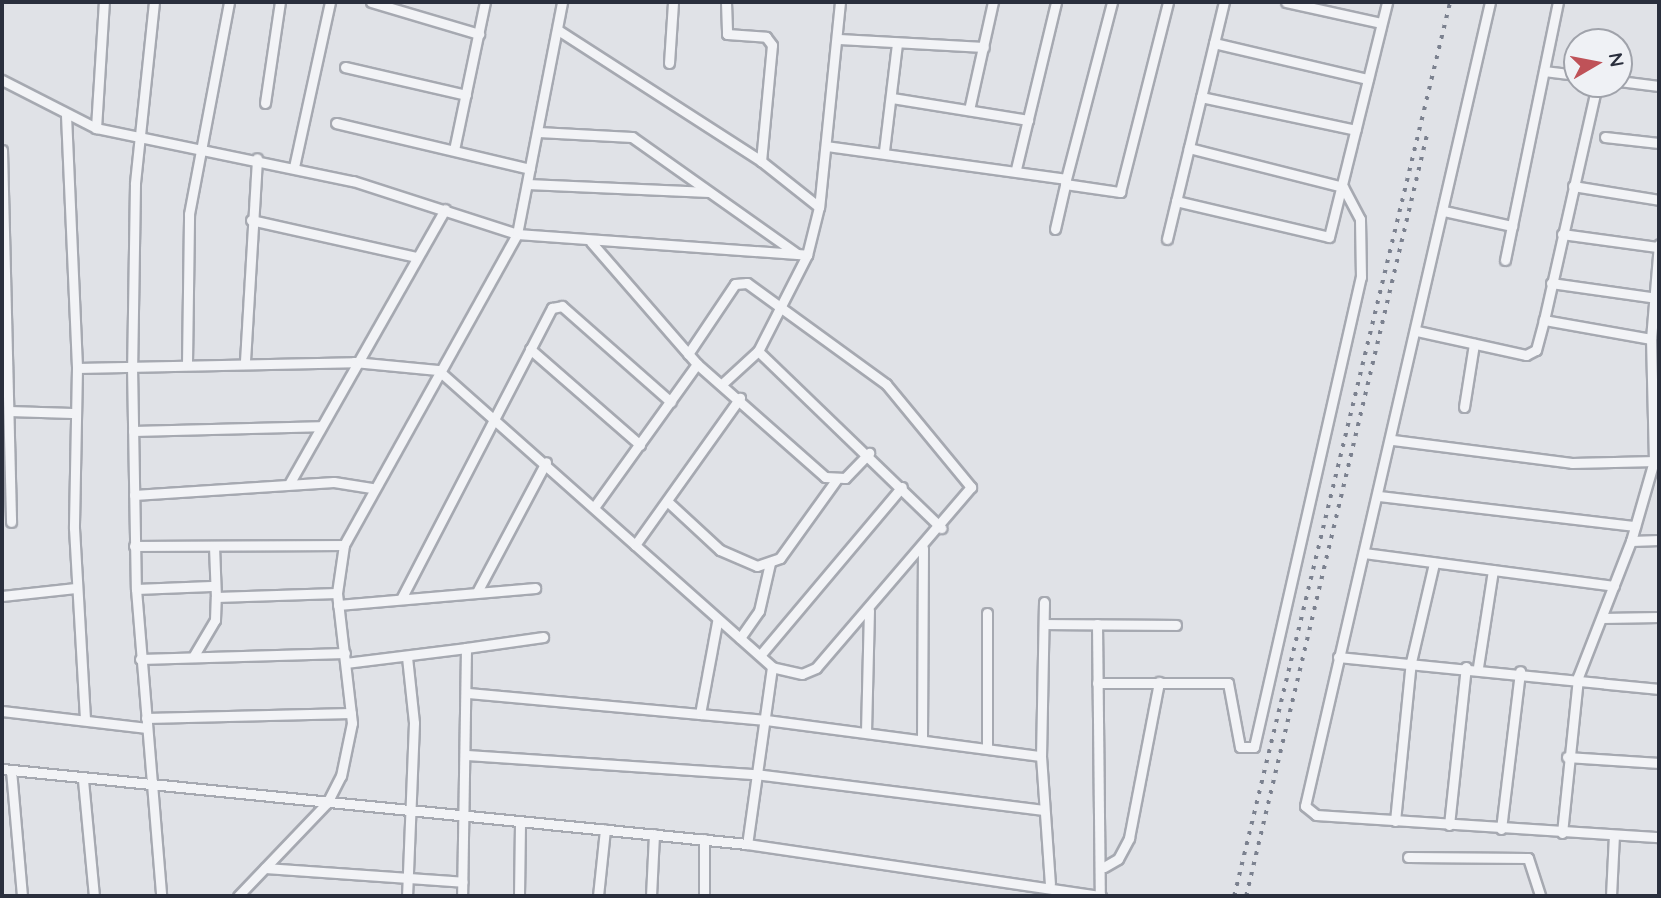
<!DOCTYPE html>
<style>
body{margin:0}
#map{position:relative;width:1661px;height:898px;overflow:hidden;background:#e0e2e7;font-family:Quicksand,sans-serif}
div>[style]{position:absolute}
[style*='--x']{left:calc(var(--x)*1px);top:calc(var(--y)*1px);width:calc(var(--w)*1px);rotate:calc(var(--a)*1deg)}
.roads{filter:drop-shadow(2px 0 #a6a9b1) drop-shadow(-2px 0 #a6a9b1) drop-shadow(0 2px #a6a9b1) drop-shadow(0 -2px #a6a9b1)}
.minor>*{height:9px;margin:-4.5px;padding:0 4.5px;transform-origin:4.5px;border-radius:4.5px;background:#f2f3f6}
.rail>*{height:3.5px;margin-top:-1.75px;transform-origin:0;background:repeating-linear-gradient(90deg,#7b818f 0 3.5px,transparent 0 10.5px)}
span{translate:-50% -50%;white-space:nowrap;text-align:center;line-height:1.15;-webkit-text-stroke:6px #eff1f5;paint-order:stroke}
.frame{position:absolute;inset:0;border:4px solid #2a2f3d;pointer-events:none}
.north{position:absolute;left:1563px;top:28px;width:70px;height:70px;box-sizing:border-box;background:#eff1f5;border:2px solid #a0a3ab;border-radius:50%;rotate:80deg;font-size:19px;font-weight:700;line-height:28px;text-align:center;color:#2a2f3d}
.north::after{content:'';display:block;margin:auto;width:24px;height:32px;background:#bf5258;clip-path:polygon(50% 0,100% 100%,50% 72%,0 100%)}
</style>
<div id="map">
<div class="roads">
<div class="minor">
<i style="--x:154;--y:2;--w:183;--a:96"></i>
<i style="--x:135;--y:184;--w:182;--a:90.9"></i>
<i style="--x:132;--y:366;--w:223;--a:89"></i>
<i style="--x:136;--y:589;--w:308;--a:85.3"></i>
<i style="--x:371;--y:2;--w:113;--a:16.5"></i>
<i style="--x:726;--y:2;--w:32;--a:88"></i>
<i style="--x:727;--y:34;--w:39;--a:4"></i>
<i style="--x:766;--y:37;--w:10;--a:53"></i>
<i style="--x:772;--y:45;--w:117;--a:95.4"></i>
<i style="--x:840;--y:2;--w:206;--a:95.8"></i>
<i style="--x:819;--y:207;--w:49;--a:104"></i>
<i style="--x:807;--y:255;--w:108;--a:117"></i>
<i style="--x:758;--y:351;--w:255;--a:44"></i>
<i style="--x:1286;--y:2;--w:97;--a:12.5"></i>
<i style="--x:1490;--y:2;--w:825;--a:102.96"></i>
<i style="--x:1305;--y:806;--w:14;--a:39"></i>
<i style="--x:1316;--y:815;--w:344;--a:3.7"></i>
<i style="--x:558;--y:30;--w:242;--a:32.8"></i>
<i style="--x:761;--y:161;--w:74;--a:38.4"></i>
<i style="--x:839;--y:39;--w:145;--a:3.2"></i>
<i style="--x:1214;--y:43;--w:158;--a:13.2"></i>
<i style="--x:669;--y:63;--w:61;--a:-86.2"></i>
<i style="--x:345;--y:67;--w:124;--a:13"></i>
<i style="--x:1544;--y:71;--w:33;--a:7"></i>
<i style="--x:2;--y:80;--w:106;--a:27.1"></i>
<i style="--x:96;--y:128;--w:262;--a:11.7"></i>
<i style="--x:353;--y:181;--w:172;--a:17.9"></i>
<i style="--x:517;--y:234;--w:291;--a:4.1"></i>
<i style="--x:1619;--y:81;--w:40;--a:7.1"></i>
<i style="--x:1201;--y:97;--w:158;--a:12"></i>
<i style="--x:892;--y:98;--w:138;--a:9.2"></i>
<i style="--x:265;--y:103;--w:102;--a:-81.6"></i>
<i style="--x:969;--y:110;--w:111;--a:-77.5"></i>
<i style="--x:66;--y:115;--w:253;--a:87.5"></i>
<i style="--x:77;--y:368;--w:160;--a:91.1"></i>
<i style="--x:74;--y:528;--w:192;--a:86.7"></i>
<i style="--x:336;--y:123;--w:199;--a:13.3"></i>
<i style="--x:96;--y:128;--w:126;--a:-86.4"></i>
<i style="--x:538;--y:132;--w:94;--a:3"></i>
<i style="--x:632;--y:137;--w:201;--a:35.3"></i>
<i style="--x:1605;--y:137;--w:54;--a:6.3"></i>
<i style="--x:826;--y:146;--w:242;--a:7.8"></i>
<i style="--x:1066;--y:179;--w:183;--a:-75.4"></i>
<i style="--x:2;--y:150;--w:372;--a:88.6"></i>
<i style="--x:454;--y:150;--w:151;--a:-78.2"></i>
<i style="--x:884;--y:151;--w:109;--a:-83.1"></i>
<i style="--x:294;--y:167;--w:169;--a:-77.7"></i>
<i style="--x:1016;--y:169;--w:172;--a:-76.5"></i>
<i style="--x:527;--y:184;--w:182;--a:2.5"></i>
<i style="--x:1065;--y:184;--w:56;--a:8.3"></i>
<i style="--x:1120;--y:192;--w:196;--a:-75.8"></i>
<i style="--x:1573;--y:186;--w:87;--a:9.2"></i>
<i style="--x:1176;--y:201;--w:157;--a:13.2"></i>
<i style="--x:1329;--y:237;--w:242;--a:-76.1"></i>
<i style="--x:1444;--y:211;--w:70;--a:12.4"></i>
<i style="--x:251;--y:220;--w:170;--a:12.6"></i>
<i style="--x:1055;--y:229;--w:49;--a:-77.1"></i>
<i style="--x:1562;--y:234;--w:96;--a:7.8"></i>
<i style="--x:1167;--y:239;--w:244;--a:-76.5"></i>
<i style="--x:591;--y:242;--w:162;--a:49"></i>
<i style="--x:697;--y:364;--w:171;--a:41.4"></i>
<i style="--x:825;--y:477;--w:20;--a:3"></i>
<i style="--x:845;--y:478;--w:35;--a:-46"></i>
<i style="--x:1505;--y:260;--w:263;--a:-78.4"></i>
<i style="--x:1551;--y:283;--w:107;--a:8.1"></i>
<i style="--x:1417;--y:331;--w:112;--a:12.4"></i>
<i style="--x:1526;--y:355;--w:11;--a:-27"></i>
<i style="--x:1536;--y:350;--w:31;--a:-75"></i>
<i style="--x:1651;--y:339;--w:95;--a:-85.2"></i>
<i style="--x:530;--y:349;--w:146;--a:41.1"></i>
<i style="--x:688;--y:354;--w:84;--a:-56.1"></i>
<i style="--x:735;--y:284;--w:12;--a:-5"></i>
<i style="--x:747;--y:283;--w:172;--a:36"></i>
<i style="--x:886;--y:384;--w:134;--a:50.5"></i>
<i style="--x:971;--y:487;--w:238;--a:130.6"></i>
<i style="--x:816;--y:668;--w:15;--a:157"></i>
<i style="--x:802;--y:674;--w:31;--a:-167"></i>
<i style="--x:245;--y:361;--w:203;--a:-86.6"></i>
<i style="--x:187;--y:363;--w:149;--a:-89.2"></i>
<i style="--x:189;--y:214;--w:216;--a:-79.3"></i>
<i style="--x:77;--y:368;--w:277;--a:-1.2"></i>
<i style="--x:354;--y:362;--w:84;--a:5.4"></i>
<i style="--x:438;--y:370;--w:447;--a:41.6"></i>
<i style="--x:772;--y:667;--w:179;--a:98"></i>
<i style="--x:722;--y:384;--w:49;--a:-42.5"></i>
<i style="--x:1464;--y:407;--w:64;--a:-81"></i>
<i style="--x:9;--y:411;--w:63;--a:1.8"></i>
<i style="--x:133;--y:431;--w:186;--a:-1.5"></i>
<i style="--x:1393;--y:440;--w:180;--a:7.3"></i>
<i style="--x:1572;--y:463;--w:84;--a:-1.4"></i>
<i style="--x:289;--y:484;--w:316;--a:-60.4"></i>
<i style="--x:134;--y:495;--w:200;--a:-3.7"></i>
<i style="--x:334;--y:482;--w:38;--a:9"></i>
<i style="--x:1379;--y:496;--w:258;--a:6.7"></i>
<i style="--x:667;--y:501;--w:72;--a:42.8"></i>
<i style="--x:720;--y:550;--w:40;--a:23.4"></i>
<i style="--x:757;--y:566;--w:24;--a:-19"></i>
<i style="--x:780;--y:558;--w:96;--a:-54.3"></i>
<i style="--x:595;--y:506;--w:175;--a:-54.3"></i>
<i style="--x:1631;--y:541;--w:28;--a:-2"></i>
<i style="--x:635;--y:545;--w:181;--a:-54.5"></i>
<i style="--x:134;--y:546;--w:210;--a:-0.3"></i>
<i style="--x:214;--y:546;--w:51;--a:87.8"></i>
<i style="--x:216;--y:597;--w:121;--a:-1.9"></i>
<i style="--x:1364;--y:553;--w:252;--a:7.5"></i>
<i style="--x:136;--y:589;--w:75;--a:-2.3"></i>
<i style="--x:477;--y:592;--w:147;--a:-62"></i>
<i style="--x:2;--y:596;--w:74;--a:-6.2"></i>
<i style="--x:401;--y:599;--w:328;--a:-62.6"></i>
<i style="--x:552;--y:308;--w:10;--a:-11"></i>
<i style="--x:562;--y:306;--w:145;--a:41.4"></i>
<i style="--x:1044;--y:602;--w:154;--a:91.1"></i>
<i style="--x:1041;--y:756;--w:128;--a:86"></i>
<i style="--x:338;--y:605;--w:198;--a:-4.9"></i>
<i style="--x:1602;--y:618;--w:57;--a:-1"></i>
<i style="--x:1044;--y:624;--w:132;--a:0.4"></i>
<i style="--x:1097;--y:624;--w:271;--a:89.4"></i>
<i style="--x:740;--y:638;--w:33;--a:-55"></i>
<i style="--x:759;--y:611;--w:49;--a:-77.1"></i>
<i style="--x:466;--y:648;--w:78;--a:-8.1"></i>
<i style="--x:762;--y:653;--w:217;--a:-49.9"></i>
<i style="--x:193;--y:657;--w:43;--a:-59.3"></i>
<i style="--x:215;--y:620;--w:23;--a:-88"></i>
<i style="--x:407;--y:657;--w:66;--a:83.9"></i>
<i style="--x:414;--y:723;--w:173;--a:92.3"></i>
<i style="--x:1338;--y:657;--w:323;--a:5.7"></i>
<i style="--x:140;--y:659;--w:205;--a:-1.7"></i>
<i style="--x:346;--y:663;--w:121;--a:-7.1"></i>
<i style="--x:466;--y:648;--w:248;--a:90.9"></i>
<i style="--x:1478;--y:667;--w:98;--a:-81.2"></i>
<i style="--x:1097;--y:683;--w:131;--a:0"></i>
<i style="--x:1228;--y:683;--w:65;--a:79.4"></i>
<i style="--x:1240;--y:747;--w:14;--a:0"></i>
<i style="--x:1254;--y:747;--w:482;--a:-77.2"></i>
<i style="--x:1361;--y:277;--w:58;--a:-91"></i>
<i style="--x:1360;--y:219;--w:36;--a:-118"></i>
<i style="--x:1343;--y:187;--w:159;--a:-165.8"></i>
<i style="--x:468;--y:693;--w:299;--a:5.2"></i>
<i style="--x:766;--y:720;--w:277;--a:7.5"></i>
<i style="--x:2;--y:711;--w:146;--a:6.7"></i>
<i style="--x:700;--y:714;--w:94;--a:-79.5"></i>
<i style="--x:146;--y:718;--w:205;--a:-1.4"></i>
<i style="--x:866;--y:732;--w:122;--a:-88.6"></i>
<i style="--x:922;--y:739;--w:191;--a:-89.7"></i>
<i style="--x:987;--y:748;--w:135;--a:-90"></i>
<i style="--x:467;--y:755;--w:289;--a:3.8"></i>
<i style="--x:755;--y:774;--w:291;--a:7.1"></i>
<i style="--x:1567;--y:757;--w:92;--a:3.7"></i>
<i style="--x:2;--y:769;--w:749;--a:5.75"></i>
<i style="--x:747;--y:844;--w:358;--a:8.4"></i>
<i style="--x:11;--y:770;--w:126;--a:85"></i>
<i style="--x:83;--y:780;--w:117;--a:84.6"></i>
<i style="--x:1395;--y:821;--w:160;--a:-84.3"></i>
<i style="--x:1411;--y:662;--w:102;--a:-76.9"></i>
<i style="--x:1449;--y:825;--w:159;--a:-83.9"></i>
<i style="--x:1501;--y:829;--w:159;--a:-83.1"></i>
<i style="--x:1562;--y:833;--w:157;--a:-84.1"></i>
<i style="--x:1578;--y:677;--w:146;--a:-68.7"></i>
<i style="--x:1631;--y:541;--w:83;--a:-74"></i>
<i style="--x:1654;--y:461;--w:122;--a:-91.4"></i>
<i style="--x:1651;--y:339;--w:109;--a:-169.9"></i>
<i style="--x:1544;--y:320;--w:242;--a:-77.3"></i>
<i style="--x:704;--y:839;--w:57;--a:90"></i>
<i style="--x:1408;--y:857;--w:120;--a:0.5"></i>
<i style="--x:1528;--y:858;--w:40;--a:72"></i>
<i style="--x:1104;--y:867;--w:16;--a:-30"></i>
<i style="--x:1118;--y:859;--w:24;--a:-62"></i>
<i style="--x:1129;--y:838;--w:159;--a:-79.1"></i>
<i style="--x:265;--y:868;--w:198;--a:4"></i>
<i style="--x:238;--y:896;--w:129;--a:-46.3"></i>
<i style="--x:327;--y:803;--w:30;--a:-63"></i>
<i style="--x:341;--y:776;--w:54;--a:-78.3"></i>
<i style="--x:352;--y:723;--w:131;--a:-96.6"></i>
<i style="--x:337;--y:593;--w:49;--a:-81.7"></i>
<i style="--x:344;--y:545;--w:356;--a:-60.9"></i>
<i style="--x:517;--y:234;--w:236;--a:-79"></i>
<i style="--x:519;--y:896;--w:74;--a:-89.2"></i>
<i style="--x:598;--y:896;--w:67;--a:-84"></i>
<i style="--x:651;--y:896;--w:62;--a:-87.2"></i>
<i style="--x:1611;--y:896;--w:61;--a:-87.2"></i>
</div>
</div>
<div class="rail">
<i style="--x:1234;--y:896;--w:920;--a:-76.42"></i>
<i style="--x:1246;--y:896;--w:783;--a:-76.64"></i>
</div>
<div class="frame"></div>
<div class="north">N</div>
</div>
